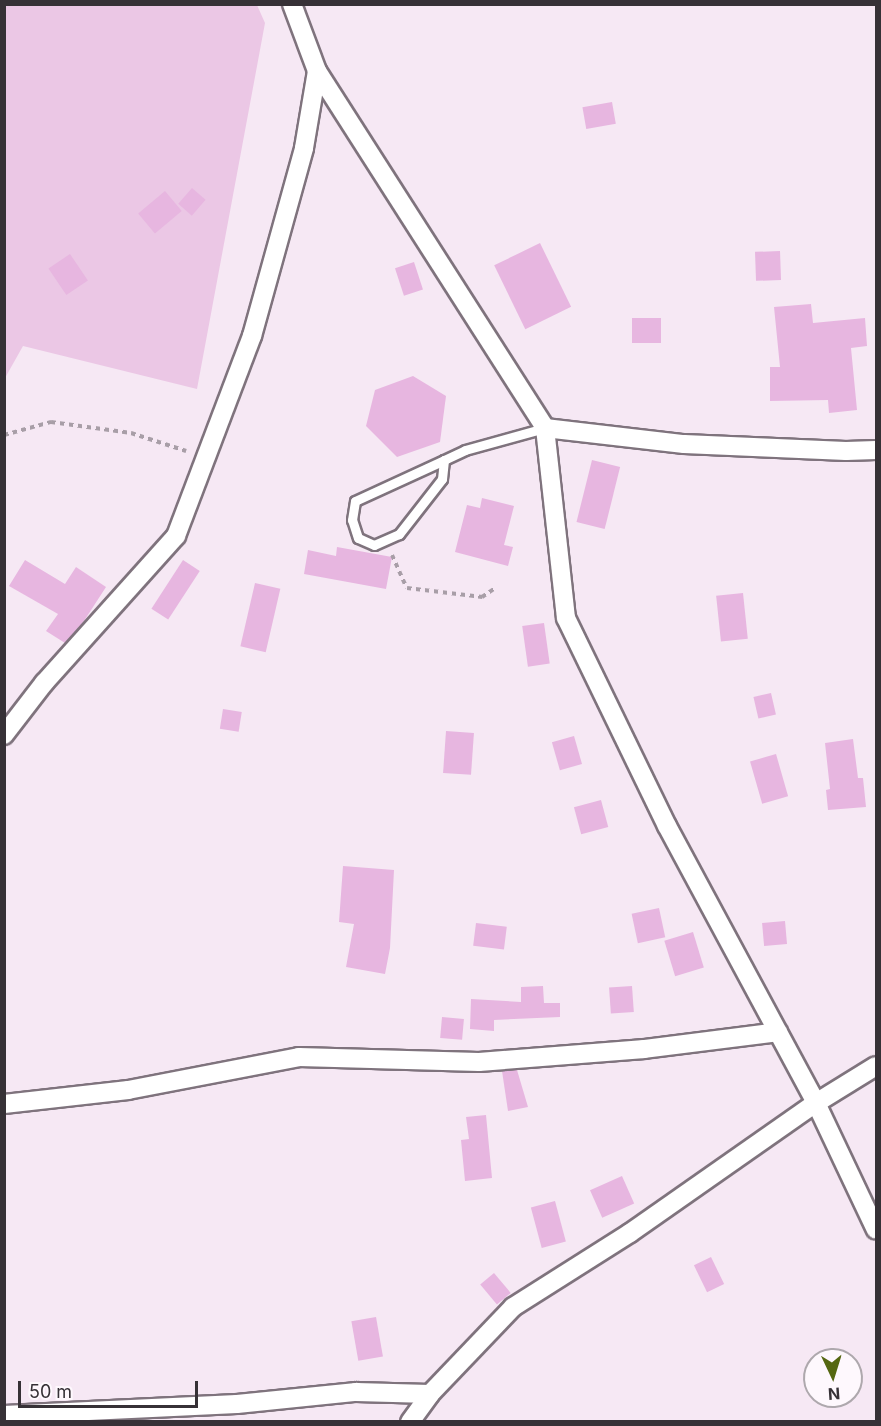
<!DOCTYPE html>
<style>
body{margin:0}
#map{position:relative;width:881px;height:1426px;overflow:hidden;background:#f6e8f4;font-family:Inter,sans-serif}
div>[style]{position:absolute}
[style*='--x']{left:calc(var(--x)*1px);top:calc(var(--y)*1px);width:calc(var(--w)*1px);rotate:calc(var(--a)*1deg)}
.green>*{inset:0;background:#ebc7e5}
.building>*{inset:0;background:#e7b6e0;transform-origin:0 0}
.path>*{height:4px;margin-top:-2px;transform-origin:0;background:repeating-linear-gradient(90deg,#a89ea7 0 4.5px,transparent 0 9px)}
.roads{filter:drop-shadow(2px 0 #7f737d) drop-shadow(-2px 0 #7f737d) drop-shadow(0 2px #7f737d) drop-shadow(0 -2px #7f737d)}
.lane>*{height:9px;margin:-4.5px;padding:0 4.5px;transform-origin:4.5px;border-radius:4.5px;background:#fff}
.street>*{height:18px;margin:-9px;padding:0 9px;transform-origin:9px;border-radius:9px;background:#fff}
span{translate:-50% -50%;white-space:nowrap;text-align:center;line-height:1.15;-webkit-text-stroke:5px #fef8fd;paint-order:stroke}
.frame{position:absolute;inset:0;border:6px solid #363136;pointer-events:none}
.north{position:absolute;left:803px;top:1348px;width:60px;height:60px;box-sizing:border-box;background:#fef8fd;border:2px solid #aea8ad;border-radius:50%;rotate:176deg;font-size:16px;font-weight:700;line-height:24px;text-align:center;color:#363136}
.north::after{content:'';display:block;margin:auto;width:21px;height:27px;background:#556711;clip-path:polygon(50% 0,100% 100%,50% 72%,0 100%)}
.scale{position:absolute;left:18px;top:1381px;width:180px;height:27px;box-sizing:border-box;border:3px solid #363136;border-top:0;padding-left:8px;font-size:18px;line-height:21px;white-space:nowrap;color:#363136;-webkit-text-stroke:4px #fef8fd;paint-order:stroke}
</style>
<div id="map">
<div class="green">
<i style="clip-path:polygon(5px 5px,257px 5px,265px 23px,197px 389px,23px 346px,5px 378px)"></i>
</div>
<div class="building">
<i style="left:612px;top:102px;width:22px;height:30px;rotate:80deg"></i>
<i style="left:192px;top:188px;width:18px;height:21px;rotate:41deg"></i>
<i style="left:165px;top:191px;width:26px;height:35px;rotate:50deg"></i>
<i style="left:540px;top:243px;width:71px;height:51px;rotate:64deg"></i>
<i style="left:780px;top:251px;width:29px;height:25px;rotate:88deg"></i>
<i style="left:70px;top:254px;width:32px;height:26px;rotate:56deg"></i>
<i style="left:414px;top:262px;width:29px;height:20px;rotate:72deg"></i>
<i style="clip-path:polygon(811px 304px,813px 323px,865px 318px,867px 346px,851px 348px,857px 410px,829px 413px,828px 400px,770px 401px,770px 367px,780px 367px,774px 307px)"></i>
<i style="left:632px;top:318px;width:29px;height:25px"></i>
<i style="clip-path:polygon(413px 376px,446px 396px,440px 442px,397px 457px,366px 426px,375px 390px)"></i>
<i style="left:592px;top:460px;width:29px;height:64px;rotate:14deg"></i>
<i style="clip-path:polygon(482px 498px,514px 506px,504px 545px,513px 547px,508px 566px,455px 552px,467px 505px,480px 508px)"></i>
<i style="clip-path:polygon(337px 547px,392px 557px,386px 589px,304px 574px,308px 550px,336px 556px)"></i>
<i style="clip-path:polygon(25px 560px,65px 584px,76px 567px,106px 587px,82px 624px,65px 643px,46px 631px,58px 614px,9px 586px)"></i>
<i style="left:183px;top:560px;width:20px;height:58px;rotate:33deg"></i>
<i style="left:255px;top:583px;width:26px;height:65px;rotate:13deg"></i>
<i style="left:743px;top:593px;width:46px;height:27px;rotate:84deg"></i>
<i style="left:544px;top:623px;width:41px;height:22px;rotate:82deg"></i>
<i style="left:771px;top:693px;width:22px;height:18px;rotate:77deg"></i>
<i style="left:223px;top:709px;width:19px;height:20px;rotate:9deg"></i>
<i style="left:446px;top:731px;width:28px;height:42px;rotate:4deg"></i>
<i style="left:574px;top:736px;width:29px;height:23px;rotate:74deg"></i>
<i style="clip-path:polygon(853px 739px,858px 778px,863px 778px,866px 807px,828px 810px,826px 790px,830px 789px,825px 743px)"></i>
<i style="left:776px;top:754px;width:44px;height:27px;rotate:74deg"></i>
<i style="left:601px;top:800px;width:28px;height:28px;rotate:75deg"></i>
<i style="clip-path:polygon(343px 866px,394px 870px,390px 948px,385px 974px,346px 967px,354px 924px,339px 922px)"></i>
<i style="left:659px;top:908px;width:30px;height:28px;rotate:78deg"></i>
<i style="left:785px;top:921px;width:23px;height:23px;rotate:85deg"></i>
<i style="left:476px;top:923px;width:31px;height:23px;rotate:7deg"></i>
<i style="left:693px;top:932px;width:37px;height:30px;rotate:73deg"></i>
<i style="clip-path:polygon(543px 986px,544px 1003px,560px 1003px,560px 1017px,494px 1020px,494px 1031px,470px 1029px,471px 999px,521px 1002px,521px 987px)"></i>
<i style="left:632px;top:986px;width:26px;height:23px;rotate:86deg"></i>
<i style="left:442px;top:1017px;width:22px;height:21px;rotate:5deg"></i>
<i style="clip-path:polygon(517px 1070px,528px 1107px,508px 1111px,502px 1071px)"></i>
<i style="clip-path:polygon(486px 1115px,492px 1178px,465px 1181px,461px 1140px,469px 1139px,466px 1117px)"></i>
<i style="left:622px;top:1176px;width:30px;height:35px;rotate:66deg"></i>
<i style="left:555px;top:1201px;width:42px;height:25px;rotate:75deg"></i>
<i style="left:711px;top:1257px;width:30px;height:19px;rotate:64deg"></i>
<i style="left:494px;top:1273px;width:26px;height:18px;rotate:50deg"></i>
<i style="left:376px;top:1317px;width:40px;height:25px;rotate:80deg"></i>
</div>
<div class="path">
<i style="--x:4;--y:435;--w:49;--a:-15.5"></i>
<i style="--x:51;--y:422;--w:81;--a:7.8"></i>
<i style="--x:131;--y:433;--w:58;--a:18.1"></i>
<i style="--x:392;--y:555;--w:36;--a:66"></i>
<i style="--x:407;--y:588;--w:76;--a:6.8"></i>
<i style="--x:482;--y:597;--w:14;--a:-34"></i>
</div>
<div class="roads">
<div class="lane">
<i style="--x:444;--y:460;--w:19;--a:96"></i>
<i style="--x:442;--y:479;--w:70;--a:128"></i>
<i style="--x:399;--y:534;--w:27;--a:156"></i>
<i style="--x:374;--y:545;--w:17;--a:-156"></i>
<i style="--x:358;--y:538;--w:19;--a:-108"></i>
<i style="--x:352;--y:520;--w:19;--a:-81"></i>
<i style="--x:355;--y:501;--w:98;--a:-24.7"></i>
<i style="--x:444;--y:460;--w:23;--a:-25"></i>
<i style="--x:465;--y:450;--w:83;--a:-15.4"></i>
</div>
<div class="street">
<i style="--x:292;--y:4;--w:72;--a:69.5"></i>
<i style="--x:317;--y:71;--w:424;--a:57.4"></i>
<i style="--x:545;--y:428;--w:191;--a:83.7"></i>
<i style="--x:566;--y:618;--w:231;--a:64.1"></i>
<i style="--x:667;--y:826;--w:315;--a:61.7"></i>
<i style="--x:816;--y:1103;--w:140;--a:64.7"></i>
<i style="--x:545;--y:428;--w:140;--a:6.6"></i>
<i style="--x:684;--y:444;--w:162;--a:2.5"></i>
<i style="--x:846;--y:451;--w:30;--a:-2"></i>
<i style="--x:4;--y:735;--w:66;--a:-52.4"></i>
<i style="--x:44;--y:683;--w:198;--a:-48.1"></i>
<i style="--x:176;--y:536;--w:214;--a:-69.2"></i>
<i style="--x:252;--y:336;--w:195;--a:-74.5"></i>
<i style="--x:304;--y:148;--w:78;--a:-80.4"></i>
<i style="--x:4;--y:1104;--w:125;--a:-6.4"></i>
<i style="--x:128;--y:1090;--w:174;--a:-10.9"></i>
<i style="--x:299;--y:1057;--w:180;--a:1.6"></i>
<i style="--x:479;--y:1062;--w:166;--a:-4.5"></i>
<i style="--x:644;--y:1049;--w:135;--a:-7.2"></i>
<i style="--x:4;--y:1415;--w:233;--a:-2.7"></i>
<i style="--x:237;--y:1404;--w:120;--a:-5.8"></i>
<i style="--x:356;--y:1392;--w:74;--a:1.5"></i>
<i style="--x:410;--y:1422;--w:34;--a:-54"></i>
<i style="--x:430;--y:1394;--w:120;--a:-46.3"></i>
<i style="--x:513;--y:1307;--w:138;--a:-32.3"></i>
<i style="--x:630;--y:1233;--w:227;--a:-35"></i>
<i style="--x:816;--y:1103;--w:70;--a:-31.7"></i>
</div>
</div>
<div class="frame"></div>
<div class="north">N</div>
<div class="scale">50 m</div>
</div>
